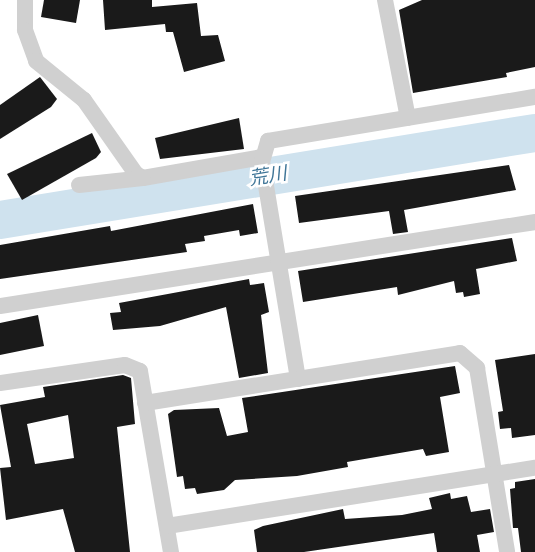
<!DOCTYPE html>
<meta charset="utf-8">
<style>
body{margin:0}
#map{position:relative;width:535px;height:552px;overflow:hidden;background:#fff;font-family:"Source Sans 3","Noto Sans JP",sans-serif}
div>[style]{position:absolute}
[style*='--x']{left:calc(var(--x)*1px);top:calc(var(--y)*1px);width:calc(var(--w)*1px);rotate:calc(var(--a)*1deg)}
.river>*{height:38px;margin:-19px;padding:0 19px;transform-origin:19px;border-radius:19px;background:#cfe2ee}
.building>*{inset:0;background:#1a1a1a}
.minor>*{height:16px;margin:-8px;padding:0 8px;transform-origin:8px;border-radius:8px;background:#d0d0d0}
span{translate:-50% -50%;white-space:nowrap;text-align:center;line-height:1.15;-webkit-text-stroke:5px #fff;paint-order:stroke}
.water-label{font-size:19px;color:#3f7597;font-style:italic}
</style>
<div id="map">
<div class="river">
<i style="--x:0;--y:220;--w:542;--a:-9.24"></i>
</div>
<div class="building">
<i style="clip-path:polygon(44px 0,80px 0,76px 23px,41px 17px)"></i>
<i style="clip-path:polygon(103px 0,152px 0,152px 7px,197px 3px,201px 36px,218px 35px,225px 61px,184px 72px,173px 32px,166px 32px,165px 24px,105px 30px)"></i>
<i style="clip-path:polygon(422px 0,535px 0,535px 67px,506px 73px,507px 77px,413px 93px,399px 10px)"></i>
<i style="clip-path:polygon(40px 77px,57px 99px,51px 107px,0 139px,0 105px)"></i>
<i style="clip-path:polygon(239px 118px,244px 149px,160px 159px,155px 138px)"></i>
<i style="clip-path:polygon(92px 133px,101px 152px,96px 158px,22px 200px,7px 174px)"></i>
<i style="clip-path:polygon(509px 165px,516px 190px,404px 210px,408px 232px,393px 234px,389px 211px,299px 223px,295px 196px)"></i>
<i style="clip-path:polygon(253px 204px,258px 233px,240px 236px,239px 230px,204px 236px,205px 241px,185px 244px,187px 252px,0 279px,0 245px,110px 226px,111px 231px)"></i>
<i style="clip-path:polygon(512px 238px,517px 261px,476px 269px,480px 294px,464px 297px,463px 292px,456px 293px,454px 281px,398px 295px,397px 287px,303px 302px,298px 271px)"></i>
<i style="clip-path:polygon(249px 279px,250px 285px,264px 283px,269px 312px,261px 315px,268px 373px,239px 378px,226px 307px,160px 326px,113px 330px,110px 313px,121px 312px,119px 303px)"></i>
<i style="clip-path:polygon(38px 315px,44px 346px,0 355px,0 323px)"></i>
<i style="clip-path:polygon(535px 354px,535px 435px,512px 438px,511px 428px,500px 429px,498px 412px,503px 411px,495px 360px)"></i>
<i style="clip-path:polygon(455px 366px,460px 393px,440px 397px,449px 452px,426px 456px,423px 449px,347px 462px,348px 467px,297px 476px,235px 480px,224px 490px,197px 494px,195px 488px,185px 489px,183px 476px,177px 477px,168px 414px,174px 410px,219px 408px,227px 436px,248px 432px,242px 398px)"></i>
<i style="clip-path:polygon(evenodd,123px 375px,131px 378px,135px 424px,117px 427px,130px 552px,75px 552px,63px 509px,6px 520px,0 468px,11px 467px,0 405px,45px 397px,43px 387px,123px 375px,68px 415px,74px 458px,35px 464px,27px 424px,68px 415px)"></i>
<i style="clip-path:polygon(535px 479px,535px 552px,521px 552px,518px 528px,513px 528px,510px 489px,515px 488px,515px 482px)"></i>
<i style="clip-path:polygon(450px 493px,451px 499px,467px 496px,471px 512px,490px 509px,494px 532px,477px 535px,480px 552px,437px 552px,434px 533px,304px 552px,257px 552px,254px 530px,263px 526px,343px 509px,345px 519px,402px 515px,432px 509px,429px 498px)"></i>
</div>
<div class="minor">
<i style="--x:25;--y:0;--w:30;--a:90"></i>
<i style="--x:25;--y:30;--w:33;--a:70"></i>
<i style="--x:36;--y:61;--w:62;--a:39.1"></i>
<i style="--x:84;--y:100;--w:90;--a:54.9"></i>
<i style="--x:136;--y:174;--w:8;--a:30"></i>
<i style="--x:143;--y:178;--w:121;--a:-10"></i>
<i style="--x:385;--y:0;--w:120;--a:79"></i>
<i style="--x:79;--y:185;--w:64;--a:-6.2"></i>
<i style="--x:0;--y:306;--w:542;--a:-8.92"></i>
<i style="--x:298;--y:379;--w:220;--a:-99.4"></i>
<i style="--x:262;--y:162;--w:22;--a:-74"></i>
<i style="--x:268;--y:141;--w:271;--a:-9.4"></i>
<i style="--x:0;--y:383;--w:126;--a:-8.2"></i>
<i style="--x:125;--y:365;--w:16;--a:22"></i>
<i style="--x:140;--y:371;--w:184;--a:80.3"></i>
<i style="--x:145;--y:403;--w:319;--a:-9"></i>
<i style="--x:460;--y:353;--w:23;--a:41"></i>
<i style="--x:477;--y:368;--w:186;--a:80.7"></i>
<i style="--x:167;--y:526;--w:373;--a:-9"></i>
</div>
<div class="water-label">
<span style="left:268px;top:177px;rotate:-9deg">荒川</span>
</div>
</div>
